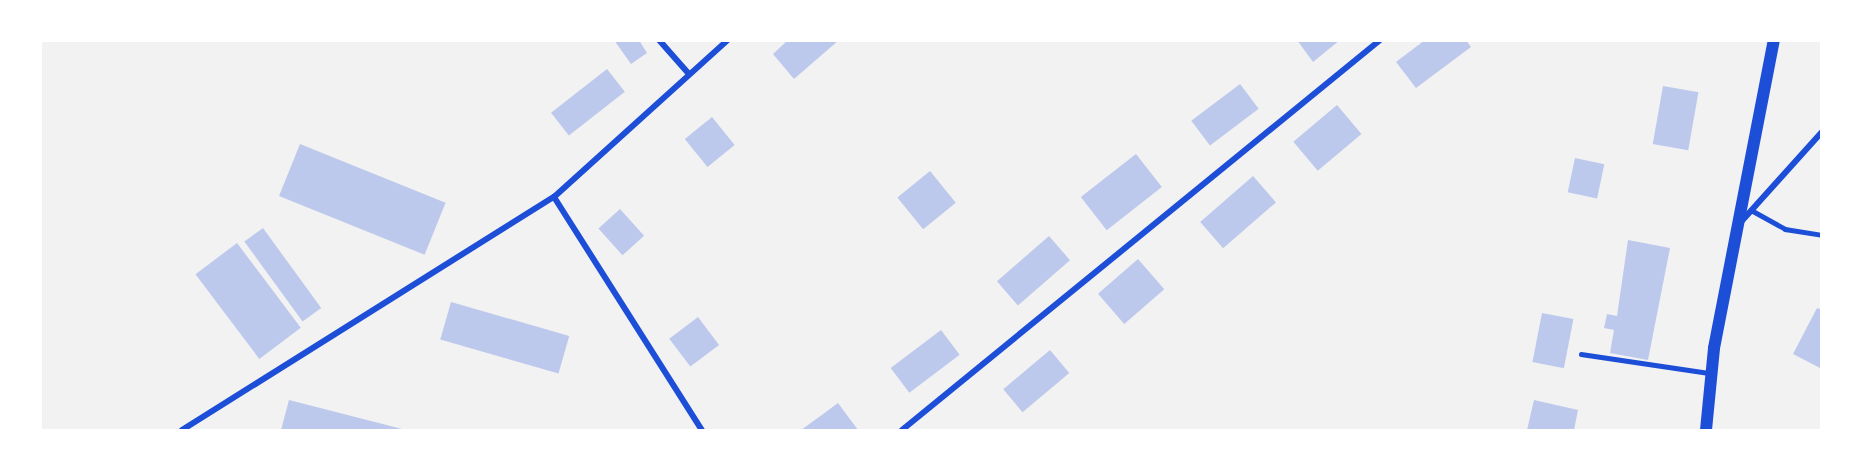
<!DOCTYPE html>
<style>
body{margin:0}
#map{position:relative;width:1862px;height:471px;overflow:hidden;background:#f2f2f2;font-family:"Open Sans",sans-serif}
div>[style]{position:absolute}
[style*='--x']{left:calc(var(--x)*1px);top:calc(var(--y)*1px);width:calc(var(--w)*1px);rotate:calc(var(--a)*1deg)}
.building>*{inset:0;background:#bdc9ec;transform-origin:0 0}
.service>*{height:4.5px;margin:-2.25px;padding:0 2.25px;transform-origin:2.25px;border-radius:2.25px;background:#1d4ed8}
.minor>*{height:6px;margin:-3px;padding:0 3px;transform-origin:3px;border-radius:3px;background:#1d4ed8}
.secondary>*{height:12px;margin:-6px;padding:0 6px;transform-origin:6px;border-radius:6px;background:#1d4ed8}
span{translate:-50% -50%;white-space:nowrap;text-align:center;line-height:1.15;-webkit-text-stroke:6px #fff;paint-order:stroke}
.frame{position:absolute;inset:0;border:42px solid #fff;pointer-events:none}
</style>
<div id="map">
<div class="building">
<i style="clip-path:polygon(614px 40px,639px 40px,647px 53px,631px 64px)"></i>
<i style="clip-path:polygon(788px 40px,839px 40px,794px 79px,773px 54px)"></i>
<i style="clip-path:polygon(1297px 40px,1340px 40px,1313px 62px)"></i>
<i style="clip-path:polygon(1425px 40px,1466px 40px,1471px 47px,1416px 88px,1396px 62px)"></i>
<i style="left:607px;top:69px;width:29px;height:71px;rotate:52deg"></i>
<i style="left:1240px;top:84px;width:31px;height:61px;rotate:53deg"></i>
<i style="left:1663px;top:86px;width:36px;height:59px;rotate:10deg"></i>
<i style="left:1337px;top:105px;width:38px;height:57px;rotate:50deg"></i>
<i style="left:712px;top:117px;width:36px;height:35px;rotate:51deg"></i>
<i style="left:300px;top:144px;width:157px;height:56px;rotate:22deg"></i>
<i style="left:1136px;top:154px;width:42px;height:70px;rotate:52deg"></i>
<i style="left:1575px;top:158px;width:30px;height:35px;rotate:12deg"></i>
<i style="left:930px;top:171px;width:41px;height:42px;rotate:51deg"></i>
<i style="left:1253px;top:176px;width:35px;height:70px;rotate:49deg"></i>
<i style="left:620px;top:209px;width:36px;height:29px;rotate:48deg"></i>
<i style="left:263px;top:228px;width:99px;height:23px;rotate:54deg"></i>
<i style="left:1049px;top:236px;width:32px;height:69px;rotate:49deg"></i>
<i style="clip-path:polygon(1628px 240px,1670px 248px,1648px 360px,1610px 353px,1614px 330px,1604px 328px,1607px 314px,1617px 316px)"></i>
<i style="left:237px;top:243px;width:106px;height:52px;rotate:53deg"></i>
<i style="left:1138px;top:259px;width:40px;height:53px;rotate:49deg"></i>
<i style="left:451px;top:302px;width:123px;height:39px;rotate:16deg"></i>
<i style="clip-path:polygon(1817px 308px,1822px 310px,1822px 369px,1793px 354px)"></i>
<i style="left:1542px;top:313px;width:32px;height:50px;rotate:11deg"></i>
<i style="left:698px;top:317px;width:35px;height:36px;rotate:53deg"></i>
<i style="left:941px;top:330px;width:31px;height:63px;rotate:53deg"></i>
<i style="left:1050px;top:350px;width:30px;height:61px;rotate:50deg"></i>
<i style="clip-path:polygon(289px 400px,406px 430px,281px 430px)"></i>
<i style="clip-path:polygon(1534px 400px,1578px 410px,1574px 430px,1527px 430px)"></i>
<i style="clip-path:polygon(838px 403px,858px 430px,801px 430px,819px 417px)"></i>
</div>
<div class="service">
<i style="--x:1753;--y:211;--w:37;--a:29"></i>
<i style="--x:1785;--y:229;--w:37;--a:9"></i>
<i style="--x:1581;--y:354;--w:129;--a:8.4"></i>
</div>
<div class="minor">
<i style="--x:659;--y:40;--w:45;--a:48.6"></i>
<i style="--x:554;--y:197;--w:276;--a:57.6"></i>
<i style="--x:1740;--y:223;--w:122;--a:-48"></i>
<i style="--x:182;--y:430;--w:439;--a:-32.1"></i>
<i style="--x:554;--y:197;--w:234;--a:-42.1"></i>
<i style="--x:902;--y:430;--w:617;--a:-39.21"></i>
</div>
<div class="secondary">
<i style="--x:1706;--y:430;--w:82;--a:-84.4"></i>
<i style="--x:1714;--y:348;--w:314;--a:-79"></i>
</div>
<div class="frame"></div>
</div>
